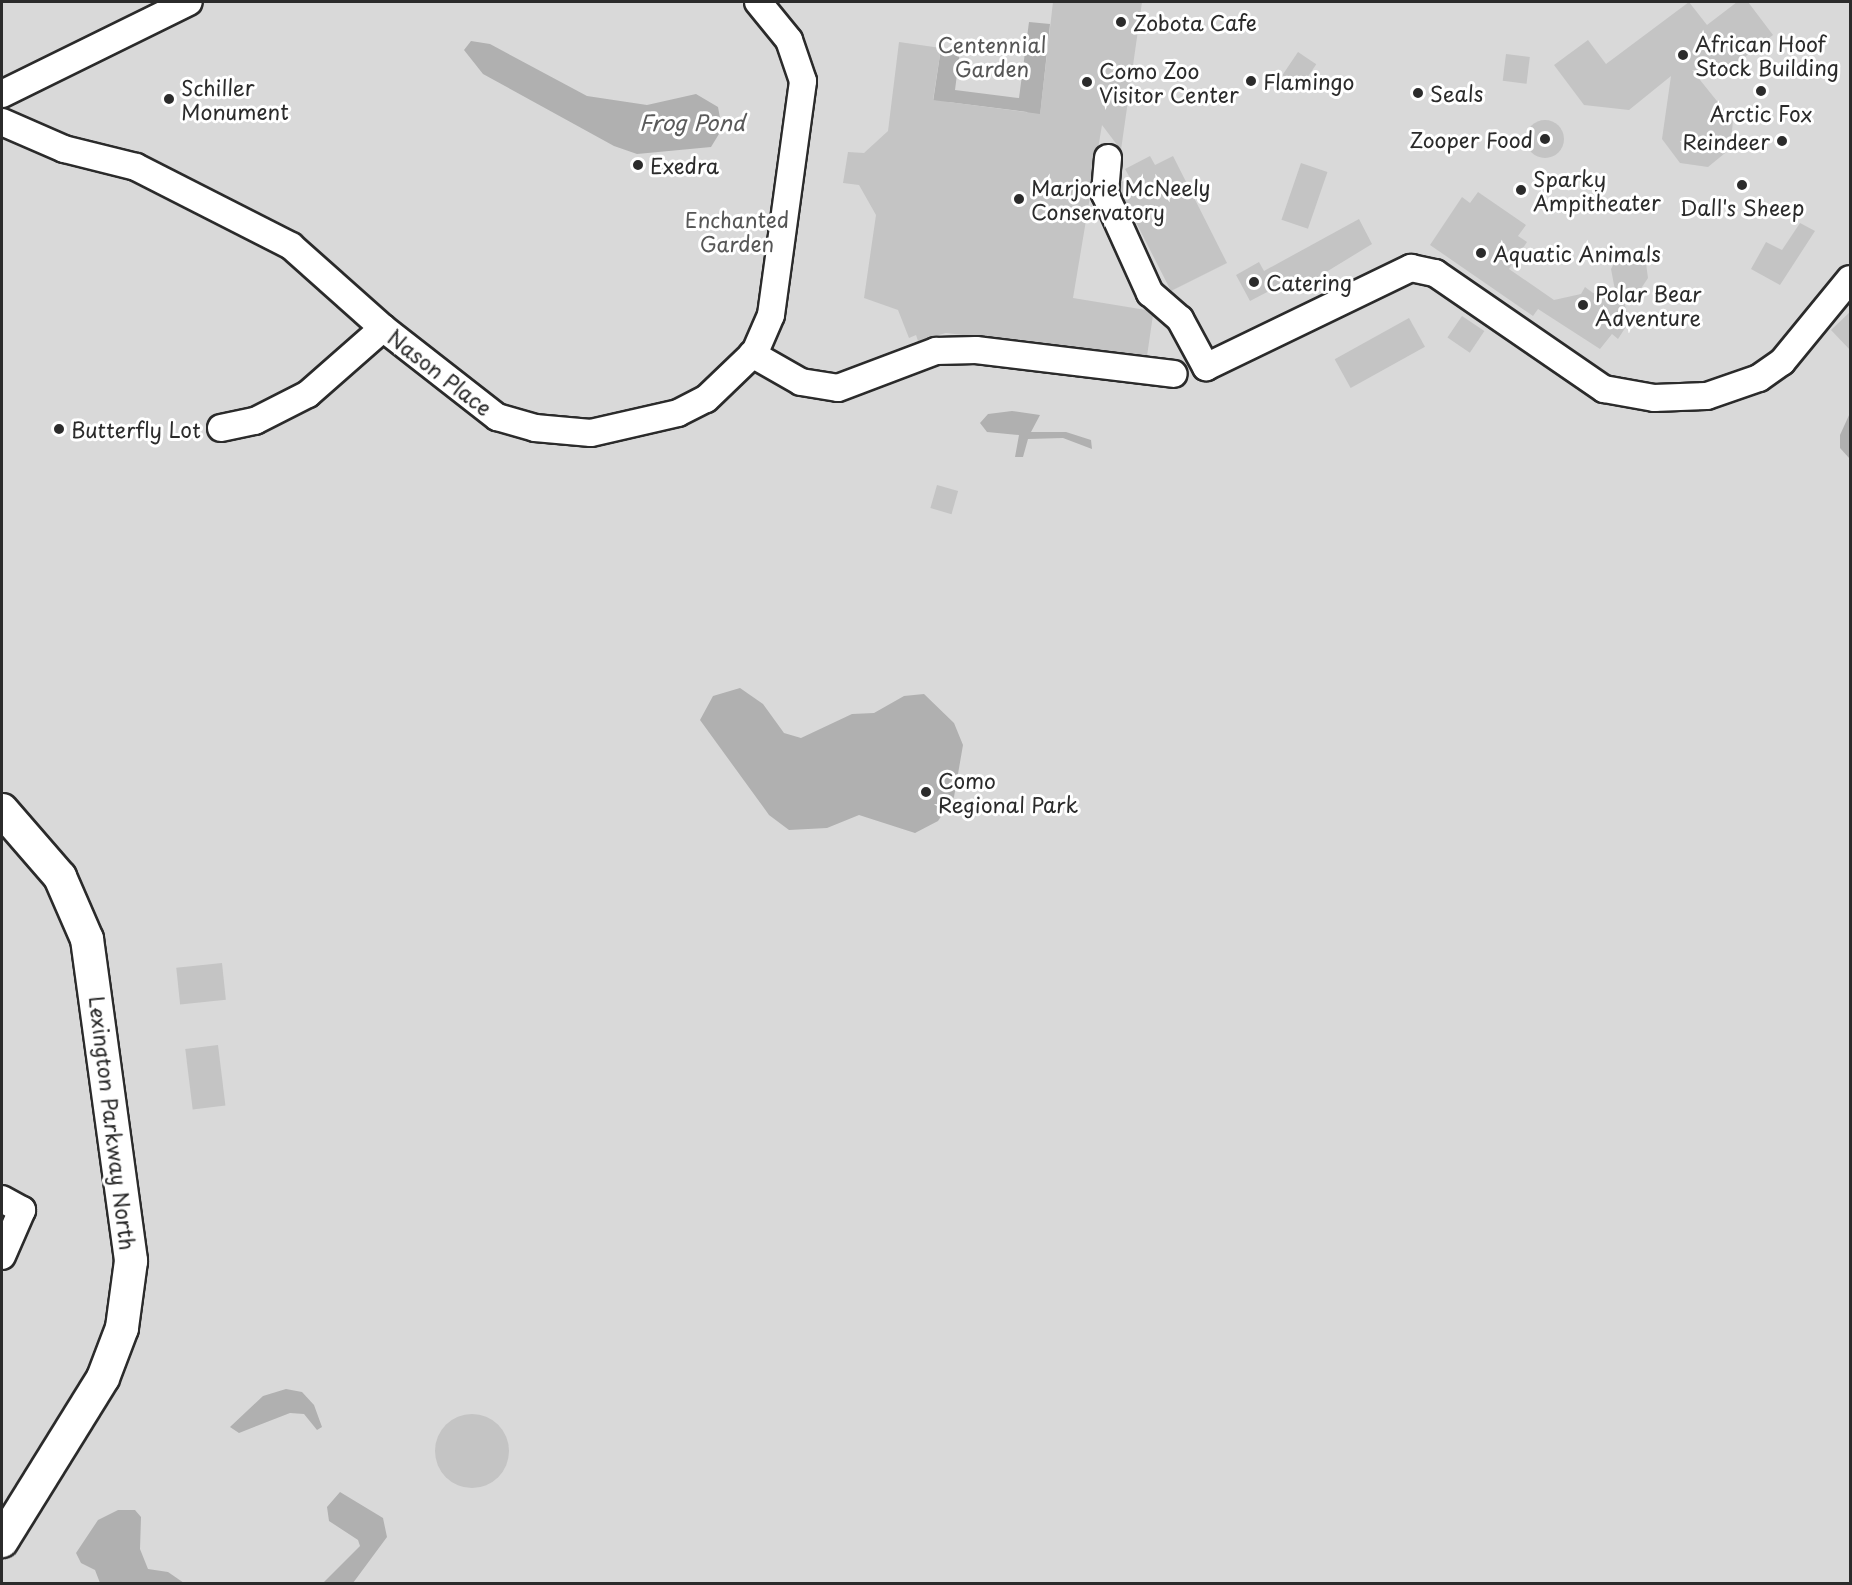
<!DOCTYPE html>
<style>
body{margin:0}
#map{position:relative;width:1852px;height:1585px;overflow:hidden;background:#f7f7f7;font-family:"Playpen Sans",sans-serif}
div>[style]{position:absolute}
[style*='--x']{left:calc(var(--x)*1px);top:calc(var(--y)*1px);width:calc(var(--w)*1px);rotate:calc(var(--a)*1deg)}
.green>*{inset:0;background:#d9d9d9;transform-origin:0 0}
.water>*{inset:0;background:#b0b0b0}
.building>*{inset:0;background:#c4c4c4;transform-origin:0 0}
.round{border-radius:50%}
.roads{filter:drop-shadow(2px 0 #2b2b2b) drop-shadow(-2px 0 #2b2b2b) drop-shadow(0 2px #2b2b2b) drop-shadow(0 -2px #2b2b2b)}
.minor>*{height:26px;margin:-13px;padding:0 13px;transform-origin:13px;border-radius:13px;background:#fff}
.major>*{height:32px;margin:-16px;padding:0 16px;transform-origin:16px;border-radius:16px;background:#fff}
.dots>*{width:16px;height:16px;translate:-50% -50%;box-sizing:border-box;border:3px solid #fff;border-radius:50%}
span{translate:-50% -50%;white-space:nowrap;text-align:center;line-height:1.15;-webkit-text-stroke:6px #fff;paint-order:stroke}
.poi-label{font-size:21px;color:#2b2b2b}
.left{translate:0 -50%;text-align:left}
.right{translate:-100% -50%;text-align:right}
.park-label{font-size:21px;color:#565656}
.street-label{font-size:21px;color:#2b2b2b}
.water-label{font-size:22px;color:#5a5a5a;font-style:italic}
.frame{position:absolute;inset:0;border:3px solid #2b2b2b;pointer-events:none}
</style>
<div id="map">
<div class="green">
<i style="left:2px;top:2px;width:1848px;height:1582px"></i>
</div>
<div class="water">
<i style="clip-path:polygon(1029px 22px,1050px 24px,1038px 135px,1027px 112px,948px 102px,928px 136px,941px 48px,960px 51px,955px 90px,1019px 98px)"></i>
<i style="clip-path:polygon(471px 41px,490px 44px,587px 96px,647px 105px,696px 94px,718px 107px,722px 129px,711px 147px,637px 154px,614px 146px,483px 74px,464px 50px)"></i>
<i style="clip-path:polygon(1012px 411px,1040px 415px,1031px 432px,1066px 432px,1091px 440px,1092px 449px,1063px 438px,1028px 439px,1023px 457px,1015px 457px,1019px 435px,987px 432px,980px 423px,988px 414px)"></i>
<i style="clip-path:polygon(1850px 413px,1850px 459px,1840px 448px,1840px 435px)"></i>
<i style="clip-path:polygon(740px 688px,763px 704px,784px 733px,801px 738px,852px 714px,874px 713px,904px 696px,924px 694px,954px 723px,963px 745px,954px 797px,938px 821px,915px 833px,859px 815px,827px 828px,789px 830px,769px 815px,700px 720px,713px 696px)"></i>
<i style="clip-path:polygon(286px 1389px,302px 1392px,314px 1405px,322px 1427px,317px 1430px,304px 1414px,290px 1413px,239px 1433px,230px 1427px,263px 1396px)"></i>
<i style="clip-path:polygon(340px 1492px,383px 1518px,387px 1537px,353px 1583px,323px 1583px,360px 1546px,358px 1540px,329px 1521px,327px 1507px)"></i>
<i style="clip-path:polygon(118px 1510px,135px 1510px,141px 1517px,140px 1549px,148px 1569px,168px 1572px,184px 1583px,100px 1583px,95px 1570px,81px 1563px,76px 1553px,98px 1520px)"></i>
</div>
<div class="building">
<i style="clip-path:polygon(1053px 2px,1142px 2px,1121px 150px,1102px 125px,1073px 298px,1146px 310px,1153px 315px,1147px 356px,946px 333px,918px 341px,916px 335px,909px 338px,898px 310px,864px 298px,876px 215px,859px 185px,843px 183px,848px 152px,864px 153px,888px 131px,899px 42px,941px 48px,933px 100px,1040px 114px)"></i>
<i style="clip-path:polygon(1689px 2px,1707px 25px,1737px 2px,1748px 2px,1773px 35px,1723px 74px,1692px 70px,1733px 121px,1730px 149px,1708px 167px,1680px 163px,1662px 139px,1671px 76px,1629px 110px,1584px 105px,1554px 65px,1588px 40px,1606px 64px)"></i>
<i style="left:1298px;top:52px;width:22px;height:28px;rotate:34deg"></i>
<i style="left:1506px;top:54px;width:24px;height:27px;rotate:7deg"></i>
<i class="round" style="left:1526px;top:120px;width:38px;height:38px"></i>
<i style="clip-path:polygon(1150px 156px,1155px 165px,1173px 156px,1227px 263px,1171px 291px,1120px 191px,1121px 182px,1130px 178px,1125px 169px)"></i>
<i style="left:1301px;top:163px;width:28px;height:60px;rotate:19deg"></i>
<i style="clip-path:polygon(1478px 192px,1526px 225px,1518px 236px,1527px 242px,1509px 269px,1554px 300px,1581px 294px,1585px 287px,1593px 293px,1615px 290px,1611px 269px,1618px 256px,1635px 253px,1646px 263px,1648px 278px,1640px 290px,1622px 292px,1629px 322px,1618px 339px,1612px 334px,1600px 349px,1538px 309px,1533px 316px,1430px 245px,1462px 197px,1470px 203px)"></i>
<i style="clip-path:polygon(1359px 219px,1372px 244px,1295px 291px,1290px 280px,1250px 301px,1236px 275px,1259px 262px,1264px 271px)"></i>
<i style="clip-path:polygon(1800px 223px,1815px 231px,1780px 285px,1751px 269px,1766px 242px,1782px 250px)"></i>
<i style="clip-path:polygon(1851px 311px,1851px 351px,1831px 330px)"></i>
<i style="left:1462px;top:316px;width:27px;height:26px;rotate:34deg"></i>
<i style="left:1409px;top:318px;width:33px;height:85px;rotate:61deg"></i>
<i style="left:937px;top:485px;width:22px;height:24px;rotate:16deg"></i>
<i style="left:222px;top:963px;width:37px;height:46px;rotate:84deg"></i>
<i style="left:218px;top:1045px;width:61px;height:33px;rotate:83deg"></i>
<i class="round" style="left:435px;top:1414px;width:74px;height:74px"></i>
</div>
<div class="roads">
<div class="minor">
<i style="--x:2;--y:94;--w:208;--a:-26.2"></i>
<i style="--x:2;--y:122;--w:68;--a:23.5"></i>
<i style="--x:64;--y:149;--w:74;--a:14"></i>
<i style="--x:136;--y:167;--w:174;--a:27"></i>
<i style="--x:291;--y:246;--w:123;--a:41.7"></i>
<i style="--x:383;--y:328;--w:145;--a:38"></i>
<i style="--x:497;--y:417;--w:40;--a:16"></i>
<i style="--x:535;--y:428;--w:56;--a:5.1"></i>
<i style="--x:591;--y:433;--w:89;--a:-12.9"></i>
<i style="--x:678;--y:413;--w:31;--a:-27"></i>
<i style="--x:706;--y:399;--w:68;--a:-43.8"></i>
<i style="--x:755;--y:352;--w:40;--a:-66.6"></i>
<i style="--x:771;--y:315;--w:236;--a:-82.2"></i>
<i style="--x:803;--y:81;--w:43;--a:-108.9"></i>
<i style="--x:789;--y:40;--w:49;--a:-129.2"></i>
<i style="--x:1108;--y:158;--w:36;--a:95"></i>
<i style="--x:1105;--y:194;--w:109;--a:65.6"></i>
<i style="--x:1150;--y:293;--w:40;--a:41"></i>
<i style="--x:1180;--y:319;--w:55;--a:61.6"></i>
<i style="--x:1206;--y:367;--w:228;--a:-25.8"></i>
<i style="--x:1411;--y:268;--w:25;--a:12"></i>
<i style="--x:1435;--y:273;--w:205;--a:34.5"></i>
<i style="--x:1604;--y:389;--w:51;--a:10.2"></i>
<i style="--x:1654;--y:398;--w:53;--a:-2.2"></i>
<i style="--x:1707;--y:396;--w:55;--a:-19.1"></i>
<i style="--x:1759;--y:378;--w:28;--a:-35"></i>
<i style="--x:1782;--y:362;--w:107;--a:-50.7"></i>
<i style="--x:752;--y:354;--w:56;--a:29.7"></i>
<i style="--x:801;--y:382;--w:37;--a:9"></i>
<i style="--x:838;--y:388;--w:105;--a:-20.7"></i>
<i style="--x:936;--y:351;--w:40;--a:-1.4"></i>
<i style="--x:976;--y:350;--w:199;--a:6.9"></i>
<i style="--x:221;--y:428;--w:35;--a:-12"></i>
<i style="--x:255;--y:421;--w:59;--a:-27"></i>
<i style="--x:308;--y:394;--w:100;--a:-41.3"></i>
<i style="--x:2;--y:1199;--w:23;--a:29"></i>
<i style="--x:22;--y:1210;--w:50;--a:113.5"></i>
</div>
<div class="major">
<i style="--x:2;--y:810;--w:89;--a:49.1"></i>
<i style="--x:60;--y:877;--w:68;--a:66.5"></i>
<i style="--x:87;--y:939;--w:325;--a:82.2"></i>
<i style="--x:131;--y:1261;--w:68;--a:97.7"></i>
<i style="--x:122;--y:1328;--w:53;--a:110.8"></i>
<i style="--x:103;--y:1378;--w:192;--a:121.8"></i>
</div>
</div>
<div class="dots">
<i style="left:1121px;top:22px;background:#2b2b2b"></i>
<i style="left:1683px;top:55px;background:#2b2b2b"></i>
<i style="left:1251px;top:81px;background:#2b2b2b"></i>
<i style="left:1087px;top:82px;background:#2b2b2b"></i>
<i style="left:1761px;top:91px;background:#2b2b2b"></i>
<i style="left:1418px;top:93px;background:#2b2b2b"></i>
<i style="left:169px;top:99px;background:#2b2b2b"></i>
<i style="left:1545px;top:139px;background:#2b2b2b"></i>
<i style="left:1782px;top:141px;background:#2b2b2b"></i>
<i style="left:638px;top:165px;background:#2b2b2b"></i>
<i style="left:1742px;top:185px;background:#2b2b2b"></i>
<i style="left:1521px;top:190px;background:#2b2b2b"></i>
<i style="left:1019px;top:199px;background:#2b2b2b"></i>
<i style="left:1481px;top:253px;background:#2b2b2b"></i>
<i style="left:1254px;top:282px;background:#2b2b2b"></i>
<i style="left:1583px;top:305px;background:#2b2b2b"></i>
<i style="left:59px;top:429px;background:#2b2b2b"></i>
<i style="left:926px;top:792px;background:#2b2b2b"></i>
</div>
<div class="poi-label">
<span class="left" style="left:1133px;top:22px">Zobota Cafe</span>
<span class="left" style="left:1695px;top:55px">African Hoof<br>Stock Building</span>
<span class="left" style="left:1099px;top:82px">Como Zoo<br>Visitor Center</span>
<span class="left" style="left:1263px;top:81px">Flamingo</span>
<span class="left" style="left:181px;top:99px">Schiller<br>Monument</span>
<span class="left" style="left:1430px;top:93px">Seals</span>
<span style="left:1761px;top:113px">Arctic Fox</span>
<span class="right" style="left:1533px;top:139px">Zooper Food</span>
<span class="right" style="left:1770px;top:141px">Reindeer</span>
<span class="left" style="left:650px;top:165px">Exedra</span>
<span class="left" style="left:1533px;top:190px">Sparky<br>Ampitheater</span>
<span class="left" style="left:1031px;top:199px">Marjorie McNeely<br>Conservatory</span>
<span style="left:1742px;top:207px">Dall's Sheep</span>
<span class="left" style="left:1493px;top:253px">Aquatic Animals</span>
<span class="left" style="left:1266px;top:282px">Catering</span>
<span class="left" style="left:1595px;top:305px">Polar Bear<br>Adventure</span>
<span class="left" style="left:71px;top:429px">Butterfly Lot</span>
<span class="left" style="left:938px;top:792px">Como<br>Regional Park</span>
</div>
<div class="park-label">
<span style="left:992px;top:56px">Centennial<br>Garden</span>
<span style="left:737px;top:231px">Enchanted<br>Garden</span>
</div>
<div class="street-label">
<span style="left:440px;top:372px;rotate:38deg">Nason Place</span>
<span style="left:113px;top:1123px;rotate:83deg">Lexington Parkway North</span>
</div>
<div class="water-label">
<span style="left:692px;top:122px">Frog Pond</span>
</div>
<div class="frame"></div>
</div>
